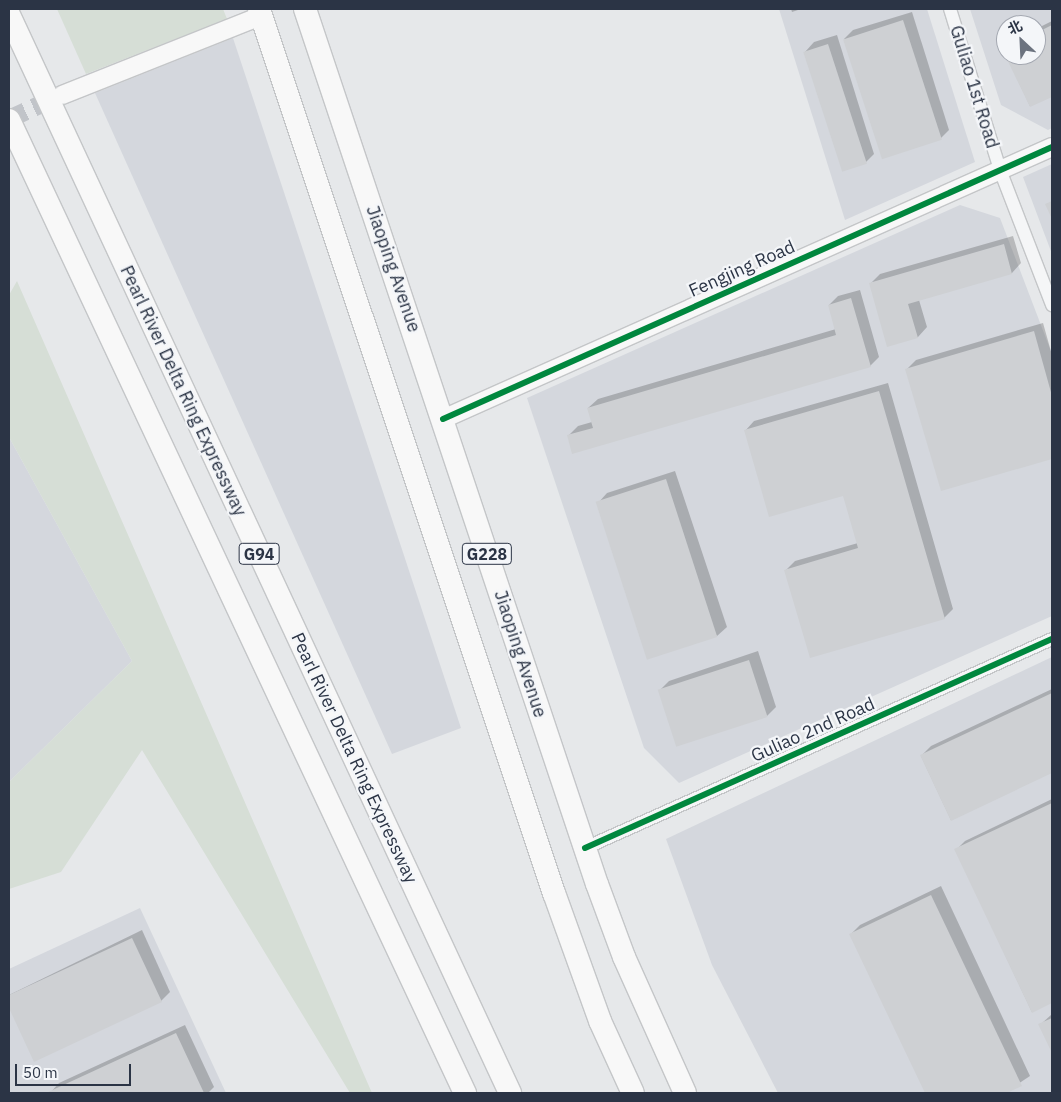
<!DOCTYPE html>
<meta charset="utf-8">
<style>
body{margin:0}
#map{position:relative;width:1061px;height:1102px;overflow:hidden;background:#e6e8ea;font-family:"IBM Plex Sans","Noto Sans SC",sans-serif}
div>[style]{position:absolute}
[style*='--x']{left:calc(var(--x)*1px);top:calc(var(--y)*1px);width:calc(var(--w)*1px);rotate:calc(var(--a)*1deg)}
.built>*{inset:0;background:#d4d7dd}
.green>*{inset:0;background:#d6ded6}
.shadow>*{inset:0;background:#0003}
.building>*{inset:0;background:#ced0d3;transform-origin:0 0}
.secondary-tunnel>*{height:18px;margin-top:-9px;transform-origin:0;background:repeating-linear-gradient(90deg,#c1c4c9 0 18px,transparent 0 27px)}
.roads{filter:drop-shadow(1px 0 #c4c6c8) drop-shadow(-1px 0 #c4c6c8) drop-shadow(0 1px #c4c6c8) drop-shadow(0 -1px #c4c6c8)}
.street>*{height:12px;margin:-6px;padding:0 6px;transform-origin:6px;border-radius:6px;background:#f5f6f7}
.secondary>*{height:18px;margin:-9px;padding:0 9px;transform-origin:9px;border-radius:9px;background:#f8f8f8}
.highway>*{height:22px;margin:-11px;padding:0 11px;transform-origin:11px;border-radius:11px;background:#f8f8f8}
.cycleway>*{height:6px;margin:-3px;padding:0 3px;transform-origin:3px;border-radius:3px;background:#00873e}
span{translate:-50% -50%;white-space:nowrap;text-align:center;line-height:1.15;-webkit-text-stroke:4.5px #f4f6f9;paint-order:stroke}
.shield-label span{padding:1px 4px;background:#f4f6f9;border:1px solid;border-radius:4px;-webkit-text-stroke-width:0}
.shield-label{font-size:16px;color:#2b3445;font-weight:700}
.street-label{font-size:18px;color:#2b3445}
.frame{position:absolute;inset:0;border:10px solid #2b3445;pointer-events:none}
.north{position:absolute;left:996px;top:15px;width:50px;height:50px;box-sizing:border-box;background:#f4f6f9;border:1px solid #a4a8b1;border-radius:50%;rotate:335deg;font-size:14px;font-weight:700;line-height:20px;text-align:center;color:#2b3445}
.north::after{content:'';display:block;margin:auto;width:18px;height:22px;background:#6c737f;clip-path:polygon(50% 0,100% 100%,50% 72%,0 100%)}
.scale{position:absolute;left:15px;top:1064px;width:116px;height:22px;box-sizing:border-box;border:2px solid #2b3445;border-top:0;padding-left:6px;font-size:15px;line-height:18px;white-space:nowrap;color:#2b3445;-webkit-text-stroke:4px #f4f6f9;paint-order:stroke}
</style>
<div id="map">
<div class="built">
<i style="clip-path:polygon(779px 9px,927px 9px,975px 162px,845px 220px)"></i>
<i style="clip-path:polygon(evenodd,970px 9px,1052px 9px,1052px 128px,1048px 130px,1001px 105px,970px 9px,1006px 25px,1036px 25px,1036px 55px,1006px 55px,1006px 25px)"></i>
<i style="clip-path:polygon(233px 38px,461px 728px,392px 754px,95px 93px)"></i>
<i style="clip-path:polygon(1052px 164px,1052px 254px,1023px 177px)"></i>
<i style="clip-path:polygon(960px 205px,1000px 218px,1052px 354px,1052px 616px,679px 783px,644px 748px,527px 398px)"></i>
<i style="clip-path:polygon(9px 437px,132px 661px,9px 782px)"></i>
<i style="clip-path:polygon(1052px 657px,1052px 1093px,778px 1093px,712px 965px,666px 839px)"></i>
<i style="clip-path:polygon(140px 908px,226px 1093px,9px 1093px,9px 969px)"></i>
</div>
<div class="green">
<i style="clip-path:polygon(57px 9px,223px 9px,227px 19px,86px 74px)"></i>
<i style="clip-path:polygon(17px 281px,372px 1093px,350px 1093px,142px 750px,61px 872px,9px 889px,9px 782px,132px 661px,9px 437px,9px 295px)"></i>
</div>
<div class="shadow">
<i style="clip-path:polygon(791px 9px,801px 9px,792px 12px)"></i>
<i style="clip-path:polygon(912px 12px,949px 130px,940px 139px,844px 39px,853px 30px)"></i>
<i style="clip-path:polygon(1052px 21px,1052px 95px,1030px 106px,1006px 55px,1036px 55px,1036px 29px)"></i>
<i style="clip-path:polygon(837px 35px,874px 154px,865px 163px,805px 52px,814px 42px)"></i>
<i style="clip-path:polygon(1013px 236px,1021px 263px,1012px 273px,919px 300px,927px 327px,918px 337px,888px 345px,870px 284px,880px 274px)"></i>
<i style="clip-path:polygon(860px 290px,879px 357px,870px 366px,568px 436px,578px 426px,592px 422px,588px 408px,598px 399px,836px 329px,829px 305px,838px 296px)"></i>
<i style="clip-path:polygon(1043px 323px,1052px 355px,1052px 457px,942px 490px,907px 369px,916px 360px)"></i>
<i style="clip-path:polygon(888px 383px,953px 609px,944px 618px,785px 571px,795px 561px,858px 543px,844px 494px,745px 431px,754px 421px)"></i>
<i style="clip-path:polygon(675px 471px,727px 627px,717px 636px,598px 503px,607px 493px)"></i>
<i style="clip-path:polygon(758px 651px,776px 707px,767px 716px,660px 690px,669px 681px)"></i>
<i style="clip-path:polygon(1052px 689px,1052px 772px,951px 820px,921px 756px,931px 746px)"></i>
<i style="clip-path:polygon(1052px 799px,1052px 1002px,1032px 1012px,956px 850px,965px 841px)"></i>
<i style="clip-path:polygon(941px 886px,1030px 1076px,1004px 1093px,926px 1093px,851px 934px,860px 925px)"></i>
<i style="clip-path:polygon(142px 930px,170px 992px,161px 1001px,35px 1060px,9px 1005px,9px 995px)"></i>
<i style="clip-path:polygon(1052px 1014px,1052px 1050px,1040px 1025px)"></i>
<i style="clip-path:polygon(185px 1025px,214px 1087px,208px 1093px,50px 1093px,59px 1083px)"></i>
</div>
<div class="building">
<i style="left:903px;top:20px;width:126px;height:63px;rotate:72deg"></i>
<i style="clip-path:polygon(1052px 25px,1052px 97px,1030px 107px,1002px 49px,1006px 47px,1006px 55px,1036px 55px,1036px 33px)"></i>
<i style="left:828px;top:44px;width:126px;height:26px;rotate:72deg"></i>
<i style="clip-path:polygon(1052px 201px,1052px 219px,1045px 204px)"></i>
<i style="clip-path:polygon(1004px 244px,1012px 274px,908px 304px,918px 338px,887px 347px,869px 283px)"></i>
<i style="clip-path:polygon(851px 298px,871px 367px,572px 454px,567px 435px,593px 428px,587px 408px,836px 335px,828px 305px)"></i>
<i style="clip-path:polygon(1034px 331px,1052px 396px,1052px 459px,941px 491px,905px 369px)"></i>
<i style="clip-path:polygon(879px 391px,945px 619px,810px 658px,784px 570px,858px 548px,843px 496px,769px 517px,744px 430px)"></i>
<i style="left:666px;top:479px;width:166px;height:74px;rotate:72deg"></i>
<i style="left:749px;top:660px;width:60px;height:96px;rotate:72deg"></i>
<i style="clip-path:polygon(1052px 693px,1052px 773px,951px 821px,920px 755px)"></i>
<i style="clip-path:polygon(1052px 803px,1052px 1003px,1032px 1013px,954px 849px)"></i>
<i style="clip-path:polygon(931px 895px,1022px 1086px,1007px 1093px,925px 1093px,849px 934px)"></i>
<i style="clip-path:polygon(132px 938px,162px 1002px,34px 1062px,9px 1008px,9px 995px)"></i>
<i style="clip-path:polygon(1052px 1018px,1052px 1053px,1038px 1024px)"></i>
<i style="clip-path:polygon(176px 1033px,204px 1093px,46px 1093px)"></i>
</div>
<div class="secondary-tunnel">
<i style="--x:9;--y:119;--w:55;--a:-24.7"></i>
</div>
<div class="roads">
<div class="street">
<i style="--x:950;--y:9;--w:169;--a:72.7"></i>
<i style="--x:1000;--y:170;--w:145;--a:68.9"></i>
<i style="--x:585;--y:848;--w:512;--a:-24.11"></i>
</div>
<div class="secondary">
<i style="--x:62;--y:95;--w:214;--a:-21.7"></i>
<i style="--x:443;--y:419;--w:667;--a:-24.07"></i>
</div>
<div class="highway">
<i style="--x:259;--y:9;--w:932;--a:71.55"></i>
<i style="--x:554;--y:893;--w:136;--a:70.2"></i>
<i style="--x:600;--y:1021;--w:79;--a:65.4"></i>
<i style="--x:305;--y:9;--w:922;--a:71.55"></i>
<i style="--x:597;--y:884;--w:78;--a:69.7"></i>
<i style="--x:624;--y:957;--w:149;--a:65.8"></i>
<i style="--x:9;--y:15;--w:1189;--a:65.07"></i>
<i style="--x:9;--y:120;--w:1075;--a:64.89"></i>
</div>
</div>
<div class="cycleway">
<i style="--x:443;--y:419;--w:667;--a:-24.07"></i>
<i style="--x:585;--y:848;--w:512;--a:-24.11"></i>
</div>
<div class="shield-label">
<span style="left:259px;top:554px">G94</span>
<span style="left:487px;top:554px">G228</span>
</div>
<div class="street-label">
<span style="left:974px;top:87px;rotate:73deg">Guliao 1st Road</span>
<span style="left:393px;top:269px;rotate:71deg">Jiaoping Avenue</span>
<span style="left:742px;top:269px;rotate:-24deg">Fengjing Road</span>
<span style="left:183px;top:391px;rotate:65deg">Pearl River Delta Ring Expressway</span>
<span style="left:520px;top:654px;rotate:72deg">Jiaoping Avenue</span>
<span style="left:813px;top:730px;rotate:-24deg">Guliao 2nd Road</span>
<span style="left:354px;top:758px;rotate:65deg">Pearl River Delta Ring Expressway</span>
</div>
<div class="frame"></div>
<div class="north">北</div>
<div class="scale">50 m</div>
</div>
